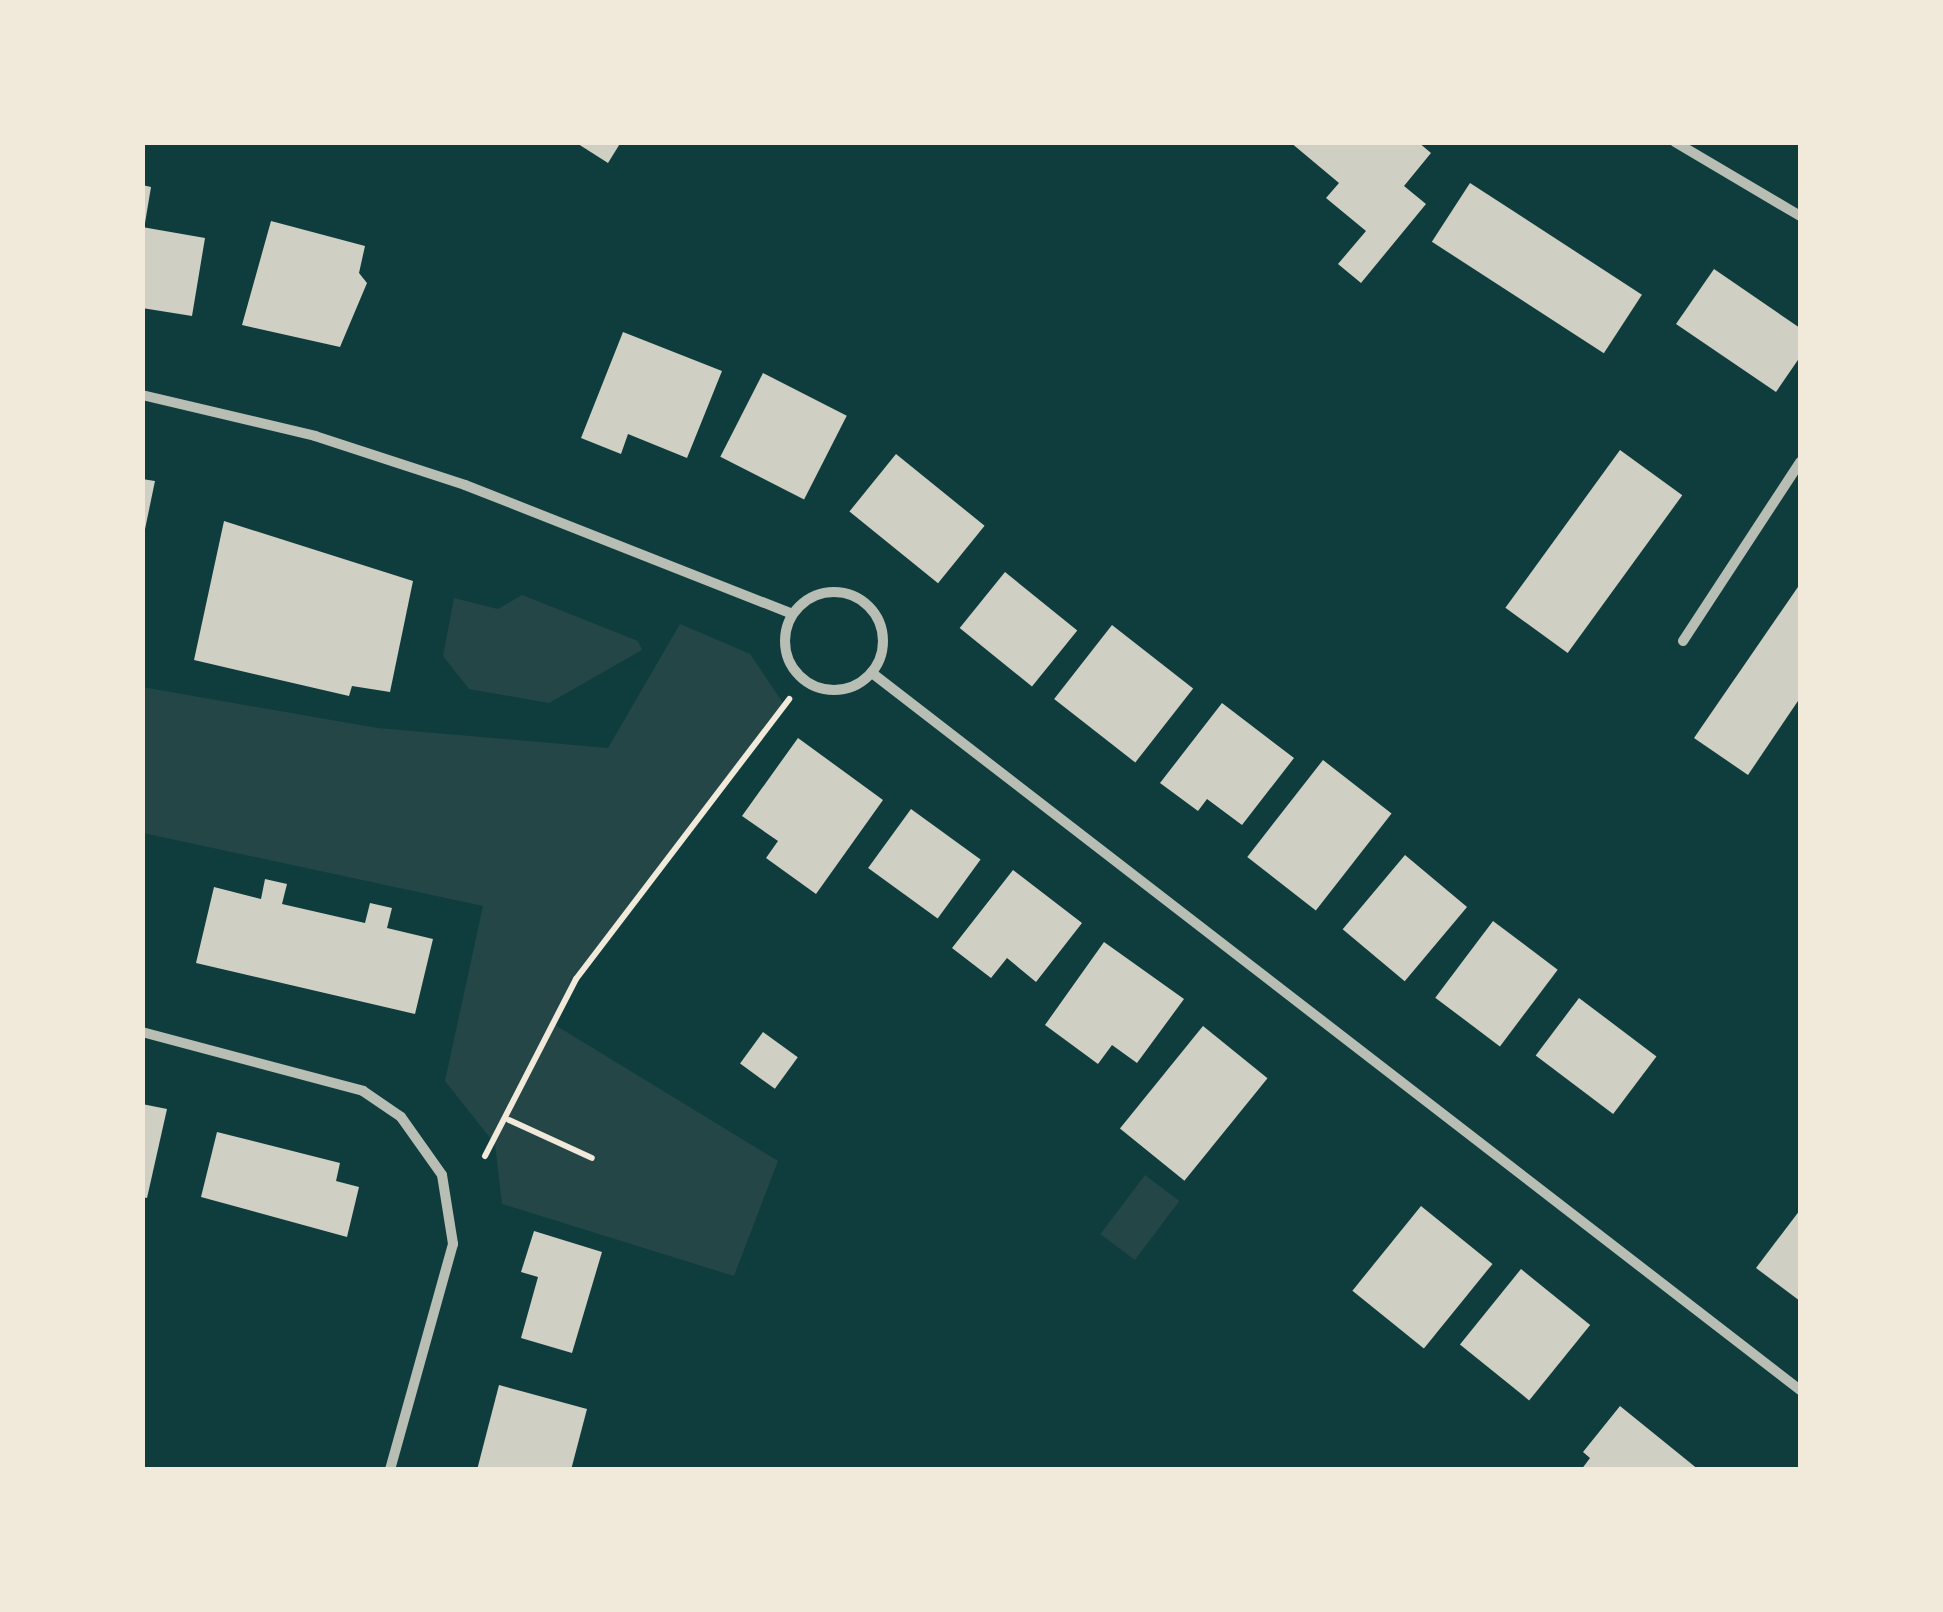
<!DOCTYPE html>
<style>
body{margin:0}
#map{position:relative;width:1943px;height:1612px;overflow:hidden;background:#0f3d3e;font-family:Quicksand,sans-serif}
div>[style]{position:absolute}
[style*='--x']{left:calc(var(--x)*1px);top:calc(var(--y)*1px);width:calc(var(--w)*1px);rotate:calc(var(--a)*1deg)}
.green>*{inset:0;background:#244646;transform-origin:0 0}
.building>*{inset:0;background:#cfcfc3;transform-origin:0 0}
.path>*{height:6px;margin:-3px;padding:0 3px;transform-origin:3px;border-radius:3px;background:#f1e9da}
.minor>*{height:10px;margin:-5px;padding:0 5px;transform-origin:5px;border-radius:5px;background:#b8beb3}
.minor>.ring{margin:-5px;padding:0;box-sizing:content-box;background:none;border:10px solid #b8beb3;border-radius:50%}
span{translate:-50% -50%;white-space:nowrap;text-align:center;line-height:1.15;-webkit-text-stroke:8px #f1e9da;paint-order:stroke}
.frame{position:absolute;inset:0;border:145px solid #f1e9da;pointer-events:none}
</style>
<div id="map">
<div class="green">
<i style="clip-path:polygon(522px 595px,638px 641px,642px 650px,549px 703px,469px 689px,443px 656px,454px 598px,498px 609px)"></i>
<i style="clip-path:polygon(680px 624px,750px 654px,785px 706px,576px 979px,555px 1025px,778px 1161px,734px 1276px,502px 1204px,495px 1144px,445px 1081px,483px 906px,143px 833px,142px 687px,377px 728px,608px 748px)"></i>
<i style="left:1145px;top:1175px;width:43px;height:74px;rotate:37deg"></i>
</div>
<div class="building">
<i style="clip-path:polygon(575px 142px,621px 142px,608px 163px)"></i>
<i style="clip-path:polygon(1290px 142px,1418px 142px,1431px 153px,1404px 186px,1426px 204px,1361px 283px,1338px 264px,1366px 231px,1326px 198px,1339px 183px)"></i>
<i style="left:1470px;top:183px;width:205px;height:70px;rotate:33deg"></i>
<i style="clip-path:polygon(142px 185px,151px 187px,145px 223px,142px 223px)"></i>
<i style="clip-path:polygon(271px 221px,365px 246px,359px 273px,367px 283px,340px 347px,242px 325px)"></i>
<i style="clip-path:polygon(142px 227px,205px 238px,192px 316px,142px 308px)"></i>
<i style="clip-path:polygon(1714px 269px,1800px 328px,1800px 357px,1776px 392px,1676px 324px)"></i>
<i style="clip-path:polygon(623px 332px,722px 371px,687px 458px,628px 434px,621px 454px,581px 438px)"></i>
<i style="left:763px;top:373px;width:94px;height:94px;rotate:27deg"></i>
<i style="left:1620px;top:450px;width:77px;height:195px;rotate:36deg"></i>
<i style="left:896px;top:454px;width:114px;height:74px;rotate:39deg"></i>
<i style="clip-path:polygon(142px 479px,155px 481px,144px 534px,142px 534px)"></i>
<i style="clip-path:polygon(224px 521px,413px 581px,390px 692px,352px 686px,349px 696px,194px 660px)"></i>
<i style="left:1005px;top:572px;width:93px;height:72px;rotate:39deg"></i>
<i style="clip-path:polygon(1800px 584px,1800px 698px,1748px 775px,1694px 738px)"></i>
<i style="left:1112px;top:625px;width:103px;height:94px;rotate:38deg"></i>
<i style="clip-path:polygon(1222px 703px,1294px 758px,1242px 825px,1207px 799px,1198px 811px,1160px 783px)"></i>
<i style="clip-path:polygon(798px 738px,883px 800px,816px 894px,766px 858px,778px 841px,742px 816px)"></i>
<i style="left:1323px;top:760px;width:87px;height:123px;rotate:38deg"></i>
<i style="left:911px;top:809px;width:86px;height:73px;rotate:36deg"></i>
<i style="left:1405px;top:855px;width:81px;height:97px;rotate:40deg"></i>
<i style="clip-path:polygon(1013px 870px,1082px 923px,1036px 982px,1007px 958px,991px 978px,952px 948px)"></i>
<i style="clip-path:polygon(265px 879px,287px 884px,282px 904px,365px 923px,370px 903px,392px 908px,387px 928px,433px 939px,415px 1014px,196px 963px,214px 887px,261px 899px)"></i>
<i style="left:1493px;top:921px;width:81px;height:96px;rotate:37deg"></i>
<i style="clip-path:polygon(1104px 942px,1184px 999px,1137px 1063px,1112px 1045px,1098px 1064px,1045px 1025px)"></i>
<i style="left:1579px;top:998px;width:97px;height:72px;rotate:37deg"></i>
<i style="left:1203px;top:1026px;width:83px;height:132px;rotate:39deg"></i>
<i style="left:763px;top:1032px;width:43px;height:39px;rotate:36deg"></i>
<i style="clip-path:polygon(142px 1104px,167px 1109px,147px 1198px,142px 1197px)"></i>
<i style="clip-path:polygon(217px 1132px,340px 1163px,336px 1181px,359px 1187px,347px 1237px,201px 1197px)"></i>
<i style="left:1421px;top:1206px;width:92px;height:109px;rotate:39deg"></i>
<i style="clip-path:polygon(1800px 1210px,1800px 1301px,1756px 1268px)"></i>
<i style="clip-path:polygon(534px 1231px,602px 1252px,572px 1353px,521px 1338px,538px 1277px,521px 1272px)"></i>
<i style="left:1521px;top:1269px;width:89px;height:97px;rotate:39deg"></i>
<i style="clip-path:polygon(499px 1385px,587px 1409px,571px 1470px,477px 1470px)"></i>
<i style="clip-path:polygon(1620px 1406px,1699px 1470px,1581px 1470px,1590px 1458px,1583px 1452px)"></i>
</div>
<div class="path">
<i style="--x:509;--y:1120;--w:91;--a:24.6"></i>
<i style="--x:485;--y:1156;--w:199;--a:-62.8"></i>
<i style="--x:576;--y:979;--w:352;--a:-52.7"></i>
</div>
<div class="minor">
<i style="--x:1675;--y:142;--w:145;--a:30.6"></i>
<i style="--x:142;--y:395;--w:178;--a:13.3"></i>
<i style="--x:315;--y:436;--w:158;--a:18.1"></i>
<i style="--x:465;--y:485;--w:352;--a:21.5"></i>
<i class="ring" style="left:785px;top:592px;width:88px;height:88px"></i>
<i style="--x:1683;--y:641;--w:214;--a:-56.8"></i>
<i style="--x:872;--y:673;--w:1173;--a:37.69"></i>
<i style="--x:142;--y:1032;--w:229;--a:14.9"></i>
<i style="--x:363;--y:1091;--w:46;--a:34.4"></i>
<i style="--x:401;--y:1117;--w:71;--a:54.7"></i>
<i style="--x:442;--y:1175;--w:70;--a:80.9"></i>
<i style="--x:453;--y:1244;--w:235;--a:105.6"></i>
</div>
<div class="frame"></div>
</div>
